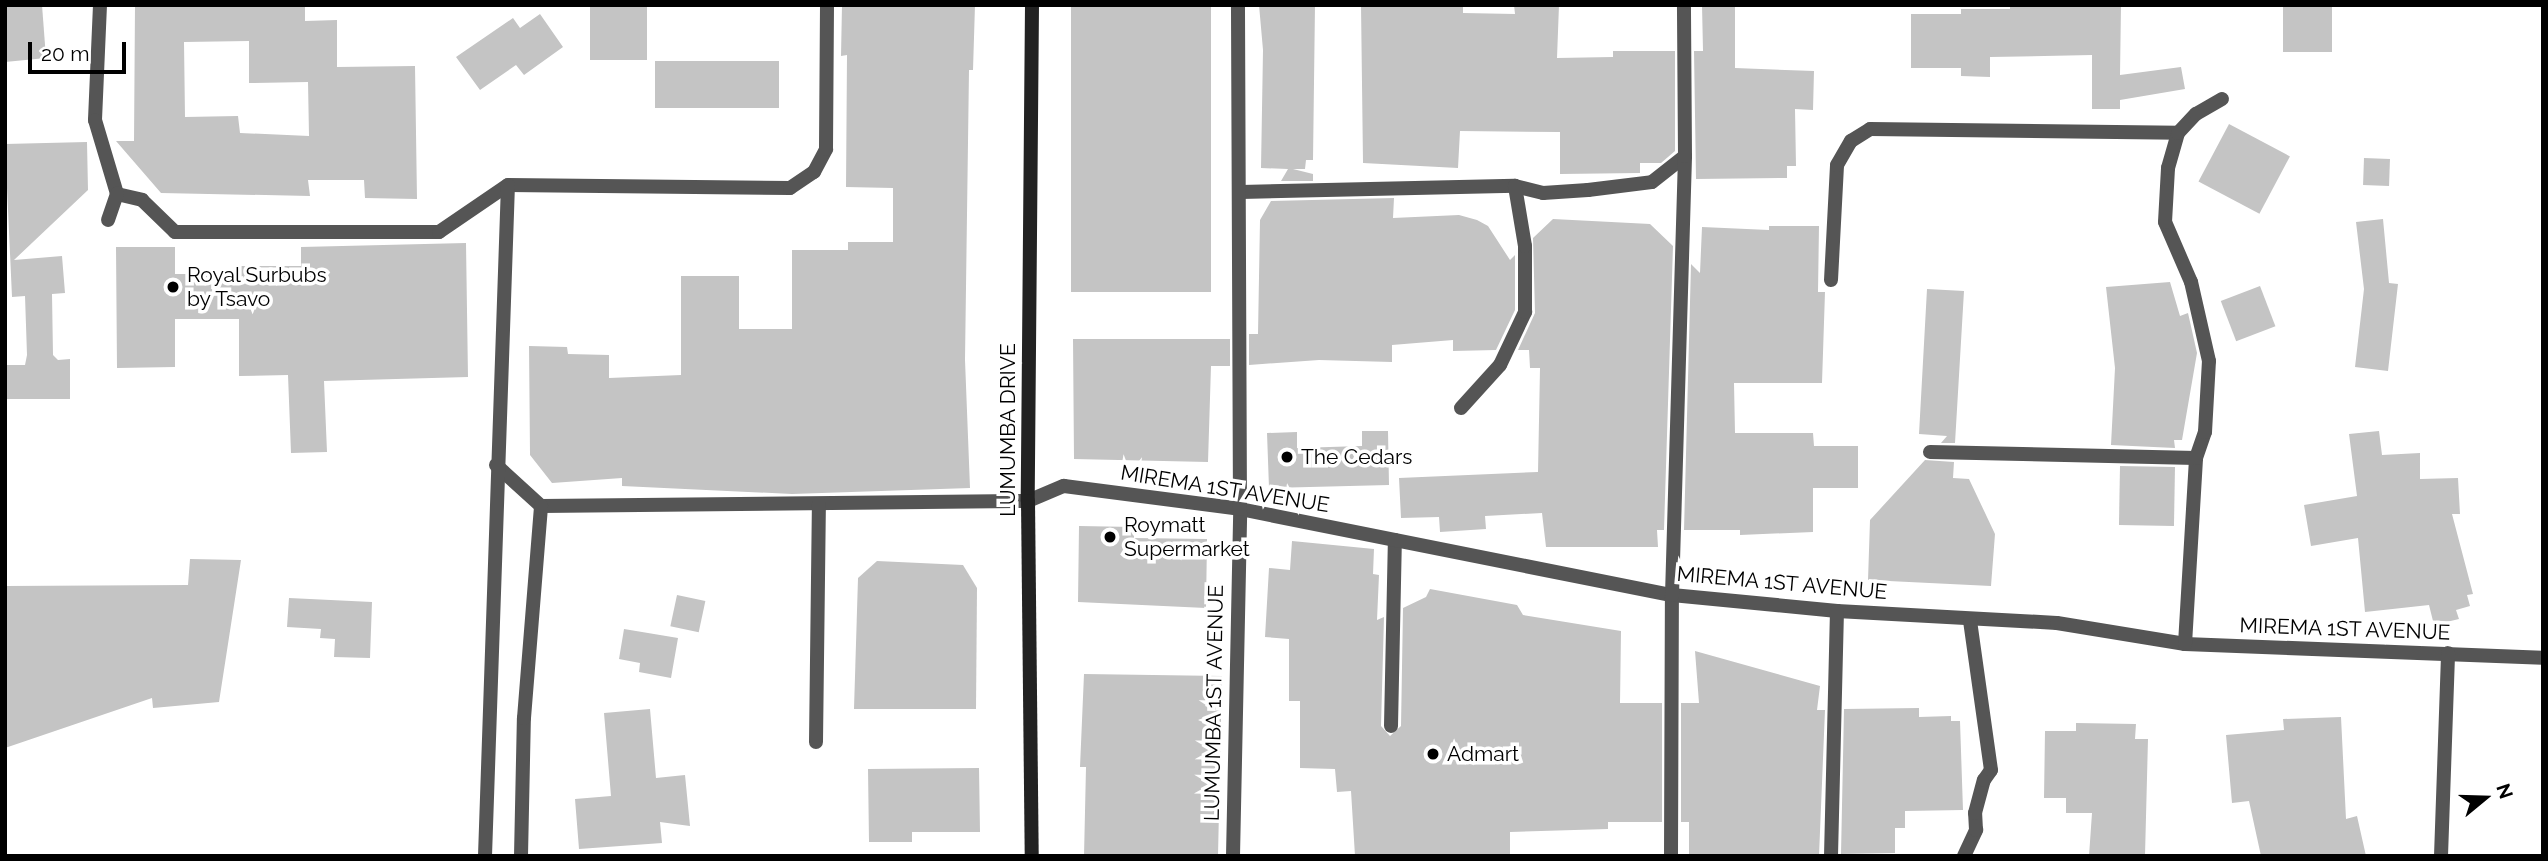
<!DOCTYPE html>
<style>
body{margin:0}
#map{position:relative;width:2548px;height:861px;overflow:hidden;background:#fff;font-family:Raleway,sans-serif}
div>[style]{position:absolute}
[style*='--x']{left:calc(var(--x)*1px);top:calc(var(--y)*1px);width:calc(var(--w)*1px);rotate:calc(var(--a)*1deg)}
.building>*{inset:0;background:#c4c4c4;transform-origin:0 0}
.lane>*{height:14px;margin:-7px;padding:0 7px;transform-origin:7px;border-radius:7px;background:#555}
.street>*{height:14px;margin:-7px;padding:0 7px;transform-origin:7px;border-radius:7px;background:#555}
.secondary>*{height:14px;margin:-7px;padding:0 7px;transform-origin:7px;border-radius:7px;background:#222}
.dots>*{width:19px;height:19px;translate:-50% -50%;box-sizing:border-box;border:4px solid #fff;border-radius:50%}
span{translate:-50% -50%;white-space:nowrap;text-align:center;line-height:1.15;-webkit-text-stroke:7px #fff;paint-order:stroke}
.poi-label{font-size:21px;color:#000}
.left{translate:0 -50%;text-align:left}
.street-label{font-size:21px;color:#000}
.frame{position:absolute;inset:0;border:7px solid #000;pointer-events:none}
.north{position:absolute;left:2450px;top:763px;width:70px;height:70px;-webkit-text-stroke:5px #fff;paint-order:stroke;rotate:71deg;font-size:19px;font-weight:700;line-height:28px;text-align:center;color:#000}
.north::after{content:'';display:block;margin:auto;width:24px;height:32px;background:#000;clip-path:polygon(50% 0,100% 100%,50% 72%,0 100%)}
.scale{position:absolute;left:28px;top:42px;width:98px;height:32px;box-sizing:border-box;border:4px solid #000;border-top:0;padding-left:9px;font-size:21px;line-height:24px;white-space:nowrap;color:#000;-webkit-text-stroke:5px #fff;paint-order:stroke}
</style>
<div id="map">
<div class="building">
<i style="clip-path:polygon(5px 5px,42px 5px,46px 58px,5px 62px)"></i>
<i style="clip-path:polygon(evenodd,135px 5px,305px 5px,305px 21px,337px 20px,337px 67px,415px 66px,417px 199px,365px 198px,364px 180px,308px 180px,310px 196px,161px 193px,116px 141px,134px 141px,135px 5px,249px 41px,249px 83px,308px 82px,309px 136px,240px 133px,238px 116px,185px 117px,184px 42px,249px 41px)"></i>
<i style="left:590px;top:5px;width:57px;height:55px"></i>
<i style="clip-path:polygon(842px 5px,975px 5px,973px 70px,969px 70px,965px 360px,970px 488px,792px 494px,622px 486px,622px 478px,552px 483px,530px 455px,529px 346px,567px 347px,568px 354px,609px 355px,609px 378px,681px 375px,681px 276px,739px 276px,739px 329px,792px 329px,792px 250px,848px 250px,848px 242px,893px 242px,893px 188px,846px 187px,847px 55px,841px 56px)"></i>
<i style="left:1071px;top:5px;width:140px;height:287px"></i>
<i style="clip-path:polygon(1259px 5px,1315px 5px,1313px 160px,1306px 160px,1305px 169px,1293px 169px,1313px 174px,1313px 181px,1281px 181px,1288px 169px,1261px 168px,1263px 50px)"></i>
<i style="clip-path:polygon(1361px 5px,1463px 5px,1463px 13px,1515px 14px,1514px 5px,1559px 5px,1557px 58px,1613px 57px,1613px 51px,1675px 51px,1675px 151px,1661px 163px,1640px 163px,1640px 173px,1560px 174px,1560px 132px,1460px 131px,1458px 168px,1363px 163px)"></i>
<i style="clip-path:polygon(1702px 5px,1735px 5px,1735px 68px,1814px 71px,1813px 110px,1795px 109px,1796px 166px,1787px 166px,1787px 178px,1696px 179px,1694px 51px,1703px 51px)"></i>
<i style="clip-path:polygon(2010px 5px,2121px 5px,2120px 75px,2181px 67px,2185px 89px,2120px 100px,2120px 109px,2092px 109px,2092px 55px,1990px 57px,1990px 77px,1961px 76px,1961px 68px,1911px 68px,1911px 14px,1961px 14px,1961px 9px,2010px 9px)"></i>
<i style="left:2283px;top:5px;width:49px;height:47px"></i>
<i style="clip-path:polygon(540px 14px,563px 47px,524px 75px,516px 65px,480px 90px,456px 57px,513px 18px,520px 28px)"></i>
<i style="left:779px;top:61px;width:47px;height:124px;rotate:90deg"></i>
<i style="left:2229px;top:124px;width:69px;height:65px;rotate:28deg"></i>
<i style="clip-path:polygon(87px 142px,88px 190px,14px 260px,62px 256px,65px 293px,52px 294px,53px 355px,58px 360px,70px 359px,70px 399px,5px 399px,5px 365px,25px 365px,27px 355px,25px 296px,12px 297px,5px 144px)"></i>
<i style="left:2364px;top:158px;width:26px;height:27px;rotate:2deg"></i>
<i style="clip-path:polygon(1394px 198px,1393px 218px,1459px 215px,1477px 220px,1488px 226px,1510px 260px,1515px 255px,1515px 310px,1496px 350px,1453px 351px,1453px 340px,1392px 345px,1392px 362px,1319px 360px,1249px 365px,1249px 334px,1258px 334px,1260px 220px,1271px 201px)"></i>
<i style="clip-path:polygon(1553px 219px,1650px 224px,1673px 246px,1664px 530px,1657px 530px,1658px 547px,1546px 547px,1542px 513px,1485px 516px,1486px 529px,1440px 532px,1439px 517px,1401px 518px,1399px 478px,1538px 472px,1540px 368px,1530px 368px,1529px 350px,1518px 350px,1535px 313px,1533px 238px)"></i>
<i style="clip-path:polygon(2383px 219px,2389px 283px,2398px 284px,2388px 371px,2355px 367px,2364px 289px,2356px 222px)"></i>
<i style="clip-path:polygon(1769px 226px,1819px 226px,1818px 292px,1825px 292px,1822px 383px,1734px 383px,1735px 433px,1813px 433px,1814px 446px,1858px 446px,1858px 488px,1813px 488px,1813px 532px,1740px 535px,1740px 530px,1684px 530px,1691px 264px,1700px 273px,1702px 227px,1769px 230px)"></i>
<i style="clip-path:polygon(466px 243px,468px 377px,324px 381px,327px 452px,291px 453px,288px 375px,239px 376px,239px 319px,175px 319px,175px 367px,117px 368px,116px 247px,175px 247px,175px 274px,238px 274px,238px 266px,301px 266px,301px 247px)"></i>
<i style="clip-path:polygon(2170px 282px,2180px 316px,2188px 313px,2197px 353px,2182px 440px,2174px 440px,2175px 448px,2111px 445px,2115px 368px,2106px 287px)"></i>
<i style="left:2260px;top:286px;width:43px;height:42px;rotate:69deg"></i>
<i style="clip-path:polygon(1927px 289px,1964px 291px,1955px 443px,1941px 443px,1947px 436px,1919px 434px)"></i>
<i style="clip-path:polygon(1073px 339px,1230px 339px,1230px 366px,1211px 366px,1208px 462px,1074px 459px)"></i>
<i style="clip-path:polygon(1362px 431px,1388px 431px,1389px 485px,1269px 488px,1267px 433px,1297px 432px,1297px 448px,1362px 446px)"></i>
<i style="clip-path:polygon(2379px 431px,2382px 455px,2420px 453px,2420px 479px,2458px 478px,2460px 514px,2452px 514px,2473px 594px,2467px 595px,2470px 606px,2456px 610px,2459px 619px,2434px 625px,2429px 605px,2365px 612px,2358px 538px,2311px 546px,2304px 505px,2357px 496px,2349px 434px)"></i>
<i style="clip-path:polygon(1925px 460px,1954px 462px,1953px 478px,1969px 479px,1995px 534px,1991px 586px,1868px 580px,1870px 520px)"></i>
<i style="left:2120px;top:466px;width:55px;height:59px;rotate:1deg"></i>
<i style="clip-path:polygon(1079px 526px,1134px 527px,1134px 538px,1207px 539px,1206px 608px,1078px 602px)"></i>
<i style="clip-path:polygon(1292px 541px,1374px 549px,1373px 574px,1379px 575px,1377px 620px,1384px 617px,1381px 726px,1390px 736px,1401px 726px,1403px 608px,1426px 597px,1430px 589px,1517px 605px,1523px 615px,1621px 631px,1620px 703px,1662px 703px,1662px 822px,1608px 822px,1608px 829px,1510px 832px,1510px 856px,1355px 856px,1351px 791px,1337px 792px,1335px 769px,1300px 768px,1300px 701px,1289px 701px,1289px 639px,1265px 637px,1269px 568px,1290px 570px)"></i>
<i style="clip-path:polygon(190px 559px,241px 560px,219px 702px,153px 708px,152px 698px,5px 748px,5px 586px,188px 585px)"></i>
<i style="clip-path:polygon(877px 561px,963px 565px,977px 588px,976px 709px,854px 709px,858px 578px)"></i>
<i style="left:677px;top:595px;width:29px;height:32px;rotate:12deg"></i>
<i style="clip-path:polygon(289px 598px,372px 602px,370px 658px,334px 657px,335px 639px,320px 638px,321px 629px,287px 627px)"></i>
<i style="clip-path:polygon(624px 629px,678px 638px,671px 678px,639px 672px,640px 663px,619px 659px)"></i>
<i style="clip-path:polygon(1695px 651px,1820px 686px,1817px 710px,1825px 710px,1819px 856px,1689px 856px,1689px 822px,1681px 822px,1681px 703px,1699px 703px)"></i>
<i style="clip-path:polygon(1084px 674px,1222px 676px,1218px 856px,1084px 856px,1086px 767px,1080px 767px)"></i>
<i style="clip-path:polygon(1919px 708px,1919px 717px,1951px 716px,1951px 721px,1960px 721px,1963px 810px,1905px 811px,1905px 828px,1895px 828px,1895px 853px,1841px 854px,1844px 709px)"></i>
<i style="clip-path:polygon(650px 709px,656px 778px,685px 775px,690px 826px,660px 822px,662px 843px,579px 849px,575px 799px,611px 796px,604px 713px)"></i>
<i style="clip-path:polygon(2341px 717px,2346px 819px,2357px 816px,2366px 856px,2261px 856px,2249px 801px,2232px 803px,2226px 735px,2284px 730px,2283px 719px)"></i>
<i style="clip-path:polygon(2076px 723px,2136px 724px,2135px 739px,2148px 739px,2145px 856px,2089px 856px,2092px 813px,2066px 813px,2066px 798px,2044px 798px,2045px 731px,2076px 731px)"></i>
<i style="clip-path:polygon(979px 768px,980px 832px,912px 832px,912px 842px,869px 842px,868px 769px)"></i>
</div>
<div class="lane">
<i style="--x:1391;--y:726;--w:186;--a:-88.8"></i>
</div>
<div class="street">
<i style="--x:100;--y:5;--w:115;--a:92.5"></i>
<i style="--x:95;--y:120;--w:77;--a:73.4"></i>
<i style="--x:117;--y:194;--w:26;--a:13"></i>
<i style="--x:142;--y:200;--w:46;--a:44.1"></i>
<i style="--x:175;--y:232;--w:264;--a:0"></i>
<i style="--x:439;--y:232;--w:83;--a:-34.3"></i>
<i style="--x:508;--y:185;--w:282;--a:0.6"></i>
<i style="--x:790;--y:188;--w:29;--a:-34"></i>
<i style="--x:814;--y:172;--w:26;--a:-62"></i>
<i style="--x:826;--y:149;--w:144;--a:-89.6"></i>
<i style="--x:1241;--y:192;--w:274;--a:-1.3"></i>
<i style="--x:1515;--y:186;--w:29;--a:14"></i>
<i style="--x:1543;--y:193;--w:45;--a:-3.8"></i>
<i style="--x:1588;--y:190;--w:64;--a:-7.1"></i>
<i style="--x:1652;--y:182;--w:42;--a:-38.2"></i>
<i style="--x:108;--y:220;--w:28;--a:-71"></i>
<i style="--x:1831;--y:280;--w:115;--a:-87"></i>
<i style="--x:1837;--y:165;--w:28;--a:-60"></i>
<i style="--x:1851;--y:141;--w:22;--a:-32"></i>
<i style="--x:1870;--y:129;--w:308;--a:0.7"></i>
<i style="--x:1461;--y:408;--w:58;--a:-47.8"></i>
<i style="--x:1500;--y:365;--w:59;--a:-64.7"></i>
<i style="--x:1525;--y:312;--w:66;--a:-90"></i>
<i style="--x:1525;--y:246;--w:61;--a:-99.5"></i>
<i style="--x:1930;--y:452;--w:266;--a:1.3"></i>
<i style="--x:496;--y:465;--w:61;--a:42.3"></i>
<i style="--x:541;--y:506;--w:487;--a:-0.6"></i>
<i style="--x:1028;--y:501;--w:39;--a:-23"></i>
<i style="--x:1064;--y:486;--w:177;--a:7.4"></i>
<i style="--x:1240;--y:509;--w:440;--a:11.3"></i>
<i style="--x:1672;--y:595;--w:166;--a:5.5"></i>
<i style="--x:1837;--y:611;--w:220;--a:3.1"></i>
<i style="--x:2057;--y:623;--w:130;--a:9.3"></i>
<i style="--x:2185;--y:644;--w:358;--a:2.2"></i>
<i style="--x:2185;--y:644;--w:186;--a:-86.6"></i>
<i style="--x:2196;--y:458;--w:28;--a:-71"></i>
<i style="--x:2205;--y:432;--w:71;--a:-86.8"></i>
<i style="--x:2209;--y:361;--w:81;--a:-102.8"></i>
<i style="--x:2191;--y:282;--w:65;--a:-113.4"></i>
<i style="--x:2165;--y:222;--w:54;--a:-86.8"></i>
<i style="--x:2168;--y:168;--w:36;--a:-74"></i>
<i style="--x:2178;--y:133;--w:26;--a:-47"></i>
<i style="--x:2196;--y:114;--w:30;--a:-30"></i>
<i style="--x:816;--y:742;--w:238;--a:-89.3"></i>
<i style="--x:485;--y:856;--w:671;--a:-88.04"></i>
<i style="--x:521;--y:856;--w:138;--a:-88.8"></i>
<i style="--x:524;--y:718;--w:213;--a:-85.4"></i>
<i style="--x:1233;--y:856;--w:347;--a:-88.8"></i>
<i style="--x:1240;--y:509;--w:504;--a:-90.23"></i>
<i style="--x:1671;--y:856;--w:261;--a:-89.8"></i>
<i style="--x:1672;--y:595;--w:439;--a:-88.3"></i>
<i style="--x:1685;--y:156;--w:151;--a:-90.4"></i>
<i style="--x:1831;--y:856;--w:245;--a:-88.6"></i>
<i style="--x:1964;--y:856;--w:29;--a:-65"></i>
<i style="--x:1976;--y:830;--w:17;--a:-93"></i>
<i style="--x:1975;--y:813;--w:34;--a:-75"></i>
<i style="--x:1984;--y:780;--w:12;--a:-55"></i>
<i style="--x:1991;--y:770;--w:151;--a:-98"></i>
<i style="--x:2441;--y:856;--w:203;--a:-88"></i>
</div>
<div class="secondary">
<i style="--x:1032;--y:5;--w:496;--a:90.5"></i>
<i style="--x:1028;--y:501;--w:355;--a:89.4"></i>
</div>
<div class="dots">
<i style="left:173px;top:287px;background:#000"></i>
<i style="left:1287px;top:457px;background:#000"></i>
<i style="left:1110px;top:537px;background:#000"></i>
<i style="left:1433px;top:754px;background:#000"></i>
</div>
<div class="poi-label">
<span class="left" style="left:187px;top:287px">Royal Surbubs<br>by Tsavo</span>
<span class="left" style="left:1301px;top:457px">The Cedars</span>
<span class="left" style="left:1124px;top:537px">Roymatt<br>Supermarket</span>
<span class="left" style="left:1447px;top:754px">Admart</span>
</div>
<div class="street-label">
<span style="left:1008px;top:430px;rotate:-90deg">LUMUMBA DRIVE</span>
<span style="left:1225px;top:489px;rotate:9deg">MIREMA 1ST AVENUE</span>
<span style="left:1782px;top:583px;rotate:5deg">MIREMA 1ST AVENUE</span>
<span style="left:2345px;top:629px;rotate:2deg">MIREMA 1ST AVENUE</span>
<span style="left:1214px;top:703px;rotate:-89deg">LUMUMBA 1ST AVENUE</span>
</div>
<div class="frame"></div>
<div class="north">N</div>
<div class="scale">20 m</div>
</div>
